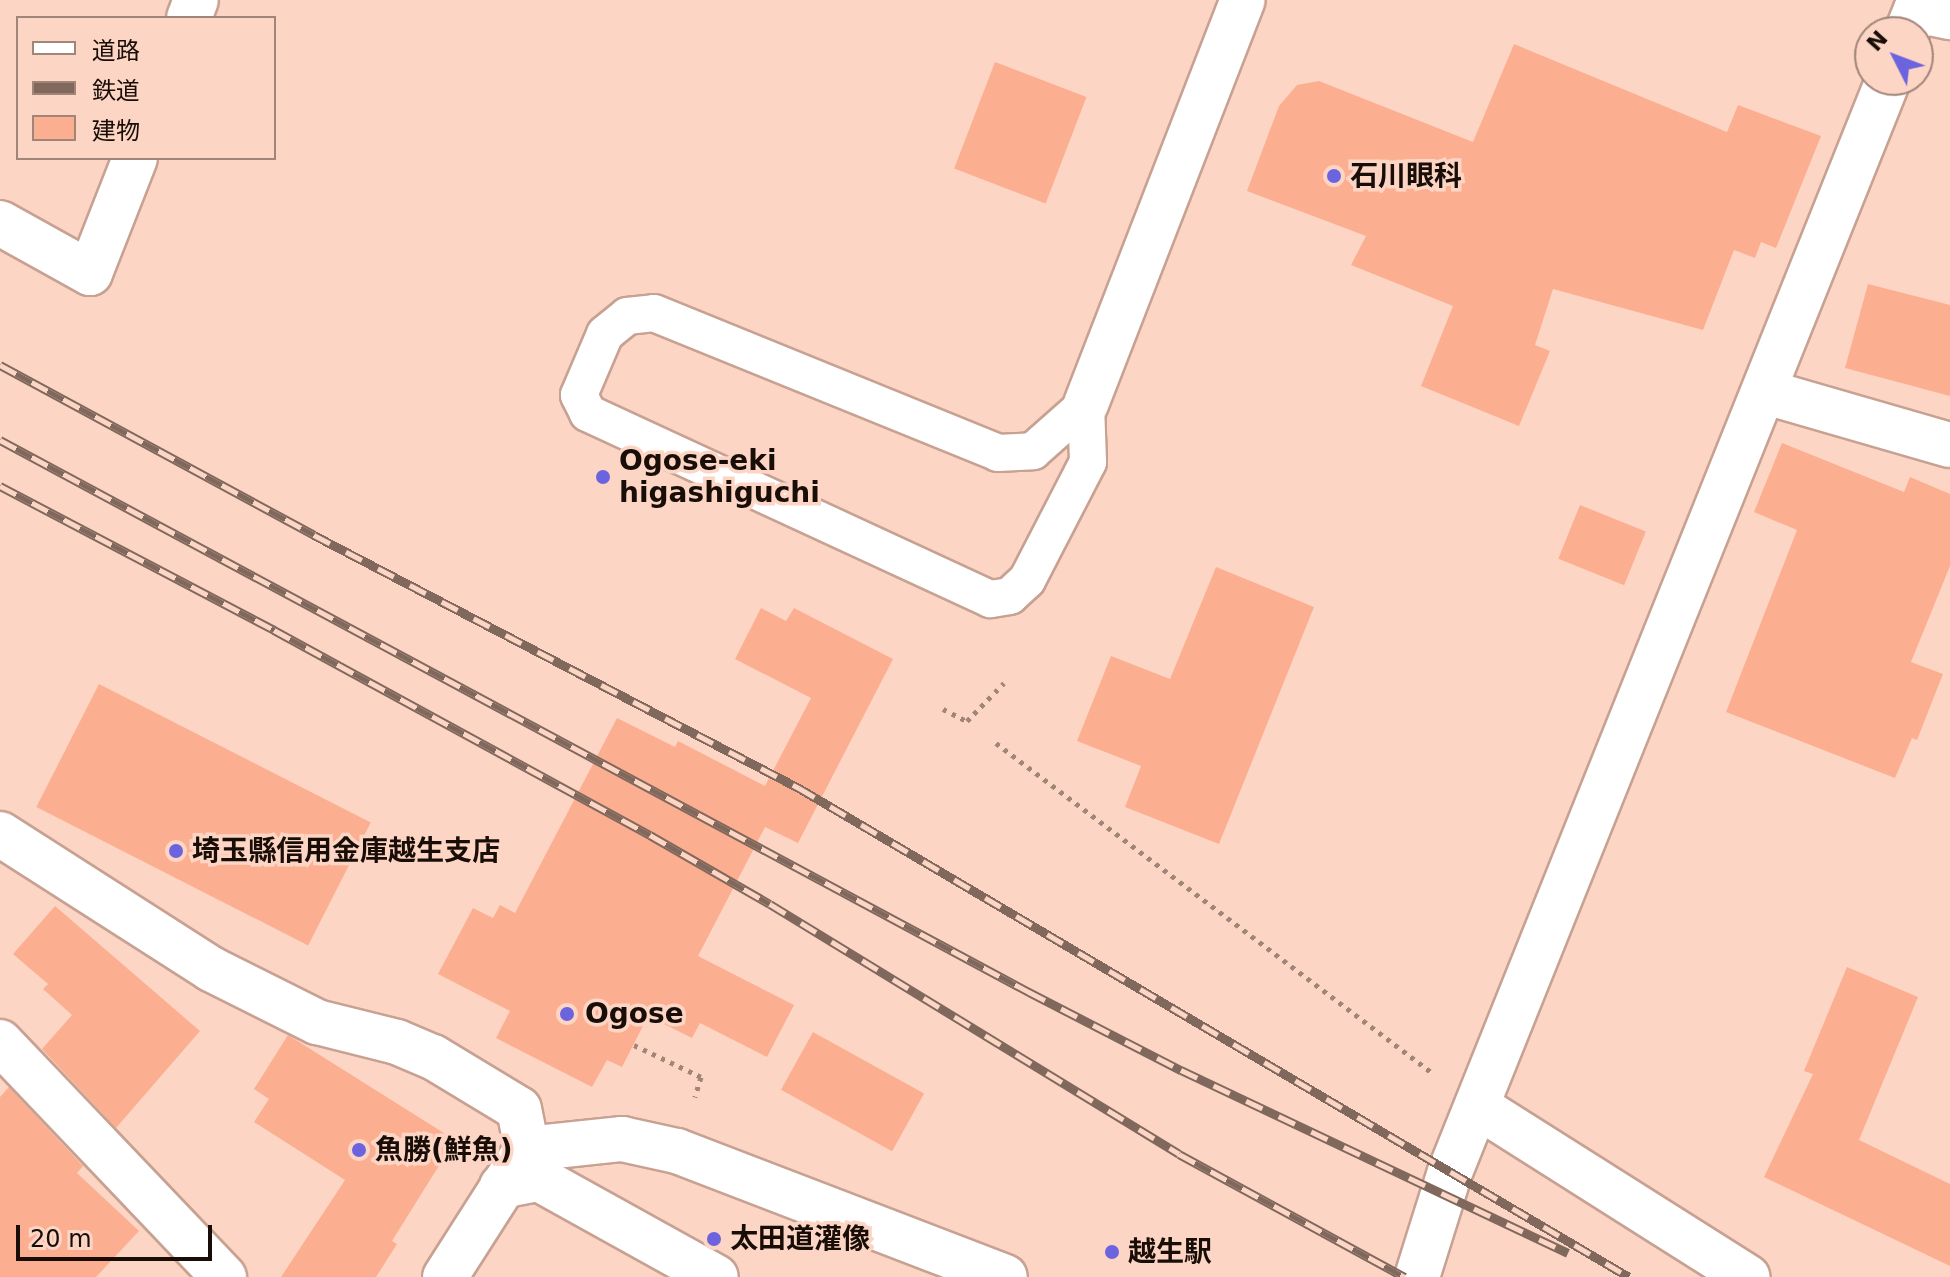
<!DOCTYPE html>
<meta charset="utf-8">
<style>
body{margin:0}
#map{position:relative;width:1950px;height:1277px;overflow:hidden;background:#fcd5c5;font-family:"DejaVu Sans","Noto Sans JP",sans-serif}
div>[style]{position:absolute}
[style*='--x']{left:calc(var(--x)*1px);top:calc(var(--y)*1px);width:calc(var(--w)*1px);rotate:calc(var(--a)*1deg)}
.building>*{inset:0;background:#fcaf90;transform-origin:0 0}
.path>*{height:5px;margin-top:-2.5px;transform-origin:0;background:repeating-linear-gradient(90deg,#a28579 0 4px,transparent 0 10px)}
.roads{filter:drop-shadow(2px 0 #c7a192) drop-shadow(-2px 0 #c7a192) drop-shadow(0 2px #c7a192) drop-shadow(0 -2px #c7a192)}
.service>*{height:36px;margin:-18px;padding:0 18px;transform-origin:18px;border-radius:18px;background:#fff}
.minor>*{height:44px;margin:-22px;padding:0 22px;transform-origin:22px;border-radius:22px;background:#fff}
.tertiary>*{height:44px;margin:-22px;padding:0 22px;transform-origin:22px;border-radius:22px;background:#fff}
.secondary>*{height:44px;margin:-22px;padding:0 22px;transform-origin:22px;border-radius:22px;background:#fff}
.rail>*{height:9px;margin-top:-4.5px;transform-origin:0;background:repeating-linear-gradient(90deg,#fcd5c5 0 18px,#80685d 0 36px);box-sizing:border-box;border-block:2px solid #80685d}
.dots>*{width:22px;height:22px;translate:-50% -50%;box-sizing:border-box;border:4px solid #fcd5c5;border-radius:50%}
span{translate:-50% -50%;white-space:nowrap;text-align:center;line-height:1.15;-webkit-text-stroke:7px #fcd5c5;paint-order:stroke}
.poi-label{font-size:28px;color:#190d07;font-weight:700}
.left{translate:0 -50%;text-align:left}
.legend{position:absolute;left:16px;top:16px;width:260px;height:144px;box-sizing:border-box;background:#fcd5c5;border:2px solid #a18579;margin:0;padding:10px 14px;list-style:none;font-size:24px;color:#190d07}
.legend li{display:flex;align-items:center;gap:16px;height:40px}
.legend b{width:40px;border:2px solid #a18579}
.north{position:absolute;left:1854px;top:16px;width:80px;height:80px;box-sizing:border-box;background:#fcd5c5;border:2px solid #a18579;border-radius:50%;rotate:312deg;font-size:22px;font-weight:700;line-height:32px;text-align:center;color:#190d07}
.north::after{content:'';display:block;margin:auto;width:28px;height:36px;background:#6c64de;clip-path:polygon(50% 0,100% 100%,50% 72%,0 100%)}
.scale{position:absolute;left:16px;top:1225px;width:196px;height:36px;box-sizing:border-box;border:4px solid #190d07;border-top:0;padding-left:10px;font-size:24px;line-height:28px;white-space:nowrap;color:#190d07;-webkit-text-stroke:6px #fcd5c5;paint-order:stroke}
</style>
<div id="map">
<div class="building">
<i style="clip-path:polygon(1514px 44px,1727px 132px,1738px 105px,1821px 136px,1776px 248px,1761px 242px,1755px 258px,1734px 250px,1703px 330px,1553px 289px,1535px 345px,1550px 351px,1519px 426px,1421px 386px,1453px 306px,1351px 265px,1366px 236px,1247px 191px,1279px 106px,1297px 85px,1319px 81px,1473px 142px)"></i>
<i style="left:995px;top:62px;width:98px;height:114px;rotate:21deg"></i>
<i style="clip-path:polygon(1868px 284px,1950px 305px,1950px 396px,1845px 368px)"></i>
<i style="clip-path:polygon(1782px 443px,1904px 492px,1910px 477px,1950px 494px,1950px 566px,1911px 662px,1943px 674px,1917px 740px,1912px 738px,1895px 778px,1726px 712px,1797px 530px,1754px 512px)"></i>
<i style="left:1580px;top:505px;width:71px;height:58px;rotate:22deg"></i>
<i style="clip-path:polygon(1216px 567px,1314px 607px,1219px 844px,1125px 807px,1141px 766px,1077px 741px,1111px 656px,1170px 679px)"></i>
<i style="clip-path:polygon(761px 608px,786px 621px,794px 608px,893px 659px,798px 843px,765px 827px,698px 956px,794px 1005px,767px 1057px,700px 1023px,692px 1038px,648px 1016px,622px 1067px,607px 1060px,592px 1087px,496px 1038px,510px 1011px,438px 974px,473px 908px,493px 918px,500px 905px,515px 913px,617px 718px,675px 747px,678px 741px,765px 786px,811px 698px,735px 659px)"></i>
<i style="left:99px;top:684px;width:305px;height:138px;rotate:27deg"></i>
<i style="clip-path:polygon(55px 906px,200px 1031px,116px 1128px,42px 1049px,72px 1015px,43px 989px,48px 984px,13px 954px)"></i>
<i style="clip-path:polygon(1847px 967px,1918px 997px,1859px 1140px,1950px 1184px,1950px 1266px,1764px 1177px,1813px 1074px,1804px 1071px)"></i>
<i style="left:813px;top:1032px;width:127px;height:66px;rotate:29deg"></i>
<i style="clip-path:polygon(288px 1035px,455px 1140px,392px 1241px,397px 1244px,376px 1277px,281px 1277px,345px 1180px,254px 1122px,269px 1099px,254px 1089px)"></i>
<i style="clip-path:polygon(9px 1087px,83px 1166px,77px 1173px,139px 1231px,96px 1277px,0 1277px,0 1097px)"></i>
</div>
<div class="path">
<i style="--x:943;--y:709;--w:27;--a:27"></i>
<i style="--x:967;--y:721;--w:53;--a:-45.8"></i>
<i style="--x:996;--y:743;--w:545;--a:37.1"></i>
<i style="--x:634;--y:1045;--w:74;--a:25.5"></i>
<i style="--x:701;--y:1077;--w:21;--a:107"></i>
</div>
<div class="roads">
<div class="service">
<i style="--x:654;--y:313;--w:371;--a:22.1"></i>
<i style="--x:998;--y:453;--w:35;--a:-3"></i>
<i style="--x:1033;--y:451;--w:71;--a:-41.6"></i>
<i style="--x:1086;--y:404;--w:58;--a:88"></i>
<i style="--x:1088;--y:462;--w:133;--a:117.3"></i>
<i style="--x:1027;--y:580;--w:23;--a:137"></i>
<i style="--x:1010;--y:596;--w:20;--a:171"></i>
<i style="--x:990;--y:599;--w:443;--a:-155.2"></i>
<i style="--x:588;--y:413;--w:20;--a:-117"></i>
<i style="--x:579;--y:395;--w:66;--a:-66.9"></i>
<i style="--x:605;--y:334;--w:28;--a:-39"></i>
<i style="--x:627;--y:316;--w:27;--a:-6"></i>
</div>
<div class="minor">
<i style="--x:1916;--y:10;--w:35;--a:12"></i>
<i style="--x:189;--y:18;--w:19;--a:-69"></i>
<i style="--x:0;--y:223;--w:103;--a:29.1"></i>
<i style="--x:90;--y:273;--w:123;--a:-68.6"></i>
<i style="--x:1766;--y:392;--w:191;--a:16.1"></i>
<i style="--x:0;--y:834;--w:250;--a:32.6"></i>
<i style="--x:211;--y:969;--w:119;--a:26.6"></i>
<i style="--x:317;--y:1022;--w:82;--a:14"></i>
<i style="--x:397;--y:1042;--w:39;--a:23"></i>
<i style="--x:433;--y:1057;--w:100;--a:31.2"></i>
<i style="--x:519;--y:1109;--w:41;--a:78.7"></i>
<i style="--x:527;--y:1149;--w:96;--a:-6"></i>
<i style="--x:622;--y:1139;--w:56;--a:12.3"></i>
<i style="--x:677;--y:1151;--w:351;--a:21"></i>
<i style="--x:0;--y:1042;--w:325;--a:46.4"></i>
<i style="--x:1477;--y:1106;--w:320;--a:32.3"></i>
<i style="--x:502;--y:1186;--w:38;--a:-11"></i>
<i style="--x:539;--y:1179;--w:202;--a:29"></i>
</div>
<div class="tertiary">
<i style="--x:1907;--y:32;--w:35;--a:-68"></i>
<i style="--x:1086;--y:404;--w:433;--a:-68.8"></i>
<i style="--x:1417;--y:1277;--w:110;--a:-72.6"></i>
<i style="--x:1450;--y:1172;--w:1177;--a:-68.14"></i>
</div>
<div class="secondary">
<i style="--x:445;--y:1277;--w:152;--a:-57.4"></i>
</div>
</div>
<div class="rail">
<i style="--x:0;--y:365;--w:357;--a:28.4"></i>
<i style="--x:314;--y:535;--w:547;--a:27.55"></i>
<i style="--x:799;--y:788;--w:963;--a:30.5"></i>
<i style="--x:0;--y:440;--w:1168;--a:28.21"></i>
<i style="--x:1029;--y:992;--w:171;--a:27.2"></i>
<i style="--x:1181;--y:1070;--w:428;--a:25.3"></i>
<i style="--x:0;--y:486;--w:310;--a:27.7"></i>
<i style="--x:274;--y:630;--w:428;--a:28.6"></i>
<i style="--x:650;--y:835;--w:138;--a:29.9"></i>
<i style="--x:770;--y:904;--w:479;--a:31.4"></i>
<i style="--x:1179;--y:1154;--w:257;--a:28.6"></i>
</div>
<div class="dots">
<i style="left:1334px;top:176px;background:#6c64de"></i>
<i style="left:603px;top:477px;background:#6c64de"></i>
<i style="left:176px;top:851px;background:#6c64de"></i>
<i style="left:567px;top:1014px;background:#6c64de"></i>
<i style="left:359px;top:1150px;background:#6c64de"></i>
<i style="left:714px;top:1239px;background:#6c64de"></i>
<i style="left:1112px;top:1252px;background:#6c64de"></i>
</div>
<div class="poi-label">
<span class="left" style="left:1350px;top:176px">石川眼科</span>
<span class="left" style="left:619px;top:477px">Ogose-eki<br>higashiguchi</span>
<span class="left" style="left:192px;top:851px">埼玉縣信用金庫越生支店</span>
<span class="left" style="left:585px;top:1014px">Ogose</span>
<span class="left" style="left:375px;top:1150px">魚勝(鮮魚)</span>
<span class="left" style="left:730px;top:1239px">太田道灌像</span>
<span class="left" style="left:1128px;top:1252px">越生駅</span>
</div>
<ul class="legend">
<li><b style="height:10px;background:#fff"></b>道路</li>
<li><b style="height:10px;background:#80685d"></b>鉄道</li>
<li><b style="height:22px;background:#fcaf90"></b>建物</li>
</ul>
<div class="north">N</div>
<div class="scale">20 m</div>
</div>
